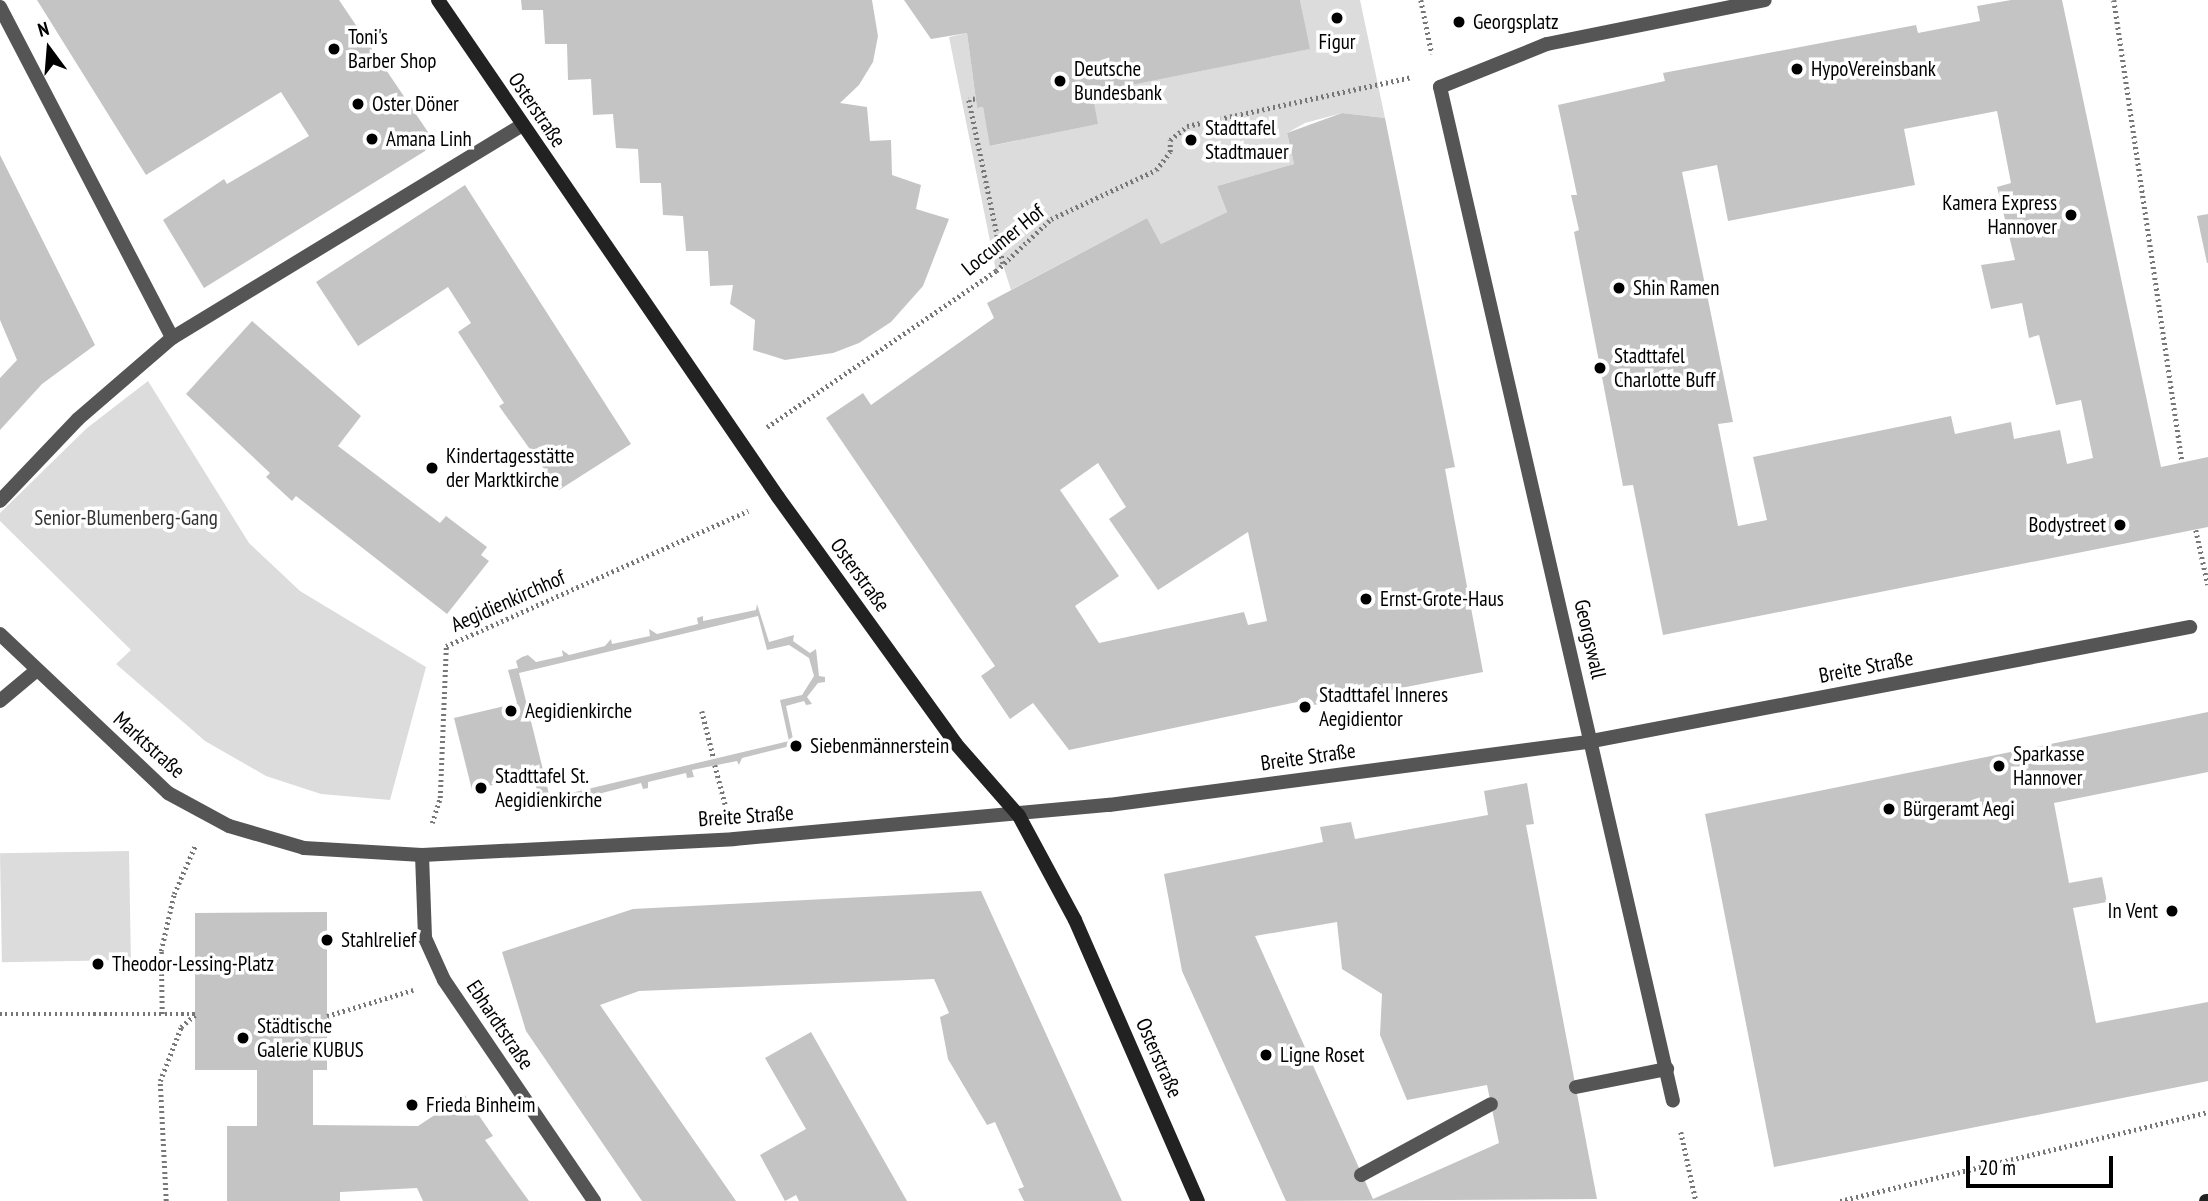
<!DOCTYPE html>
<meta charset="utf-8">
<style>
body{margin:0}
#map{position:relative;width:2208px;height:1201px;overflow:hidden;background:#fff;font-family:"PT Sans Narrow",sans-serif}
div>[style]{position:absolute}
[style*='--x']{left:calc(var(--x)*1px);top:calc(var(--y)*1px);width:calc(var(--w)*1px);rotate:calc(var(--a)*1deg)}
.green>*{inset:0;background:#dcdcdc;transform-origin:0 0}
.building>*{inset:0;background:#c4c4c4}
.path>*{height:4.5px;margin-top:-2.25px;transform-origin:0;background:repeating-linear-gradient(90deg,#777 0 2px,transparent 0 5.5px)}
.lane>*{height:14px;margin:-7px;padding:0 7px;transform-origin:7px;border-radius:7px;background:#555}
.street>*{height:14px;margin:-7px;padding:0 7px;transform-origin:7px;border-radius:7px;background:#555}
.secondary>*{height:14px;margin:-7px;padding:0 7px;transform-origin:7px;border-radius:7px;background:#222}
.dots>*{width:19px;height:19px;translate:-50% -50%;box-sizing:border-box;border:4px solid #fff;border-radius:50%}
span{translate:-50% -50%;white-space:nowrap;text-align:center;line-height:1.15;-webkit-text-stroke:7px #fff;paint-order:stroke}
.poi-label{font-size:21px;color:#000}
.left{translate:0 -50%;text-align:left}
.right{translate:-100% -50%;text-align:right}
.street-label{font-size:21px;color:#000}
.park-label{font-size:21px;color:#333}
.north{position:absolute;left:14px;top:14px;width:70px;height:70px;-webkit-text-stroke:5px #fff;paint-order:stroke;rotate:344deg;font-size:19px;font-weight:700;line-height:28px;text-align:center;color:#000}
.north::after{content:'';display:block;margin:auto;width:24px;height:32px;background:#000;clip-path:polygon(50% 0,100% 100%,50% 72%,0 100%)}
.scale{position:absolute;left:1966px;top:1156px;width:147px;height:32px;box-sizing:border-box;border:4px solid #000;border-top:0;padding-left:9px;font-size:21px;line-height:24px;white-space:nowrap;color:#000;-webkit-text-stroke:5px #fff;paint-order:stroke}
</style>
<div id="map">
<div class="green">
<i style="clip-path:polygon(1300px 0,1360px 0,1385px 118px,1342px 113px,1305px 123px,1287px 133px,1294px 164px,1217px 186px,1227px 212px,1161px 244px,1147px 218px,1011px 290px,1003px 265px,996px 271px,949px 37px,967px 33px,977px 108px,983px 107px,991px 146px,1097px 124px,1092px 93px,1309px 49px)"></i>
<i style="clip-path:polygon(148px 381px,249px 543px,300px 591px,426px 667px,390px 800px,321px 794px,266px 776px,205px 741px,116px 664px,131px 650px,0 521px,0 513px,87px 428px)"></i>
<i style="left:129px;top:851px;width:109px;height:129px;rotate:89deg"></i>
</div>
<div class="building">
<i style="clip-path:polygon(37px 0,339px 0,432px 138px,425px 151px,204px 288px,163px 220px,224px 179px,227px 184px,309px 136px,281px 92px,146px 175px)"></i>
<i style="clip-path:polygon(521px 0,872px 0,878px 36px,873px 62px,859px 85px,840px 103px,867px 107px,870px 141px,891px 140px,892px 175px,921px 185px,916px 209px,949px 219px,923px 286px,891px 322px,859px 343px,833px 353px,785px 360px,753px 350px,755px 320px,730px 304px,733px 285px,710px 286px,708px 251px,686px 251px,683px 216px,663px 215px,661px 183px,640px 183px,638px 149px,616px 148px,613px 114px,593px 115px,591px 79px,568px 80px,567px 44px,545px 44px,543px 10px,522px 10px)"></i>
<i style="clip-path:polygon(904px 0,1300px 0,1310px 49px,1092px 93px,1098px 124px,990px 146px,983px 107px,977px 108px,967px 33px,931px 39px)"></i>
<i style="clip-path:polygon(evenodd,2011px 0,2062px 0,2161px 467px,2208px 457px,2208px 527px,1663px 635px,1633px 485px,1623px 486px,1574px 232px,1579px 230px,1571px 195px,1577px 195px,1558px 105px,1665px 81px,1663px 73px,1916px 25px,1918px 33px,1980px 21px,1977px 6px,2011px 0,1997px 111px,2011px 183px,1997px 187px,2015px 260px,1981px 265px,1991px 309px,2022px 303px,2029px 338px,2039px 335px,2056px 405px,2081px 400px,2093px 458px,2067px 464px,2060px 430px,2014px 439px,2011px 422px,1955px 434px,1951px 416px,1753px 457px,1767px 520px,1738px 526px,1718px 424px,1733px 422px,1682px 172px,1717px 165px,1728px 221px,1915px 185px,1904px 129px,1997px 111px)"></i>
<i style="clip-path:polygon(evenodd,1342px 113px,1385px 118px,1455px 467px,1445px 469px,1483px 672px,1298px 708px,1297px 702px,1069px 750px,1033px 703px,1010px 719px,981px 676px,995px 666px,826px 418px,863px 393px,871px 405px,994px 318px,987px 303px,1147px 218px,1161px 244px,1227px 212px,1217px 186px,1294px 164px,1287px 133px,1342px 113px,1098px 463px,1126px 507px,1109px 519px,1158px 590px,1248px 532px,1267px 621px,1248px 625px,1244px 612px,1099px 643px,1075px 606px,1119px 576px,1060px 490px,1098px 463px)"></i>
<i style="clip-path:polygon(0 155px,95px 345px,42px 384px,0 430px,0 378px,17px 360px,0 320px)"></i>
<i style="clip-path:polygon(465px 185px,631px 444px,559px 490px,499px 406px,504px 403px,458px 332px,471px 323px,448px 287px,358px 346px,316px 282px)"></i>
<i style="clip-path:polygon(2208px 214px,2208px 263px,2207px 263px,2197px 216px)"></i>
<i style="clip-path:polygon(252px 321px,361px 416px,338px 446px,440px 523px,446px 516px,487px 547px,481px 555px,489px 561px,447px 614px,296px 496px,292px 501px,266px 477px,270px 473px,186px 394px)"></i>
<i style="clip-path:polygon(evenodd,757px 604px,769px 642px,794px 635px,793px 641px,810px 653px,816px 649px,819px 676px,825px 677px,825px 682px,818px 683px,807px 697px,812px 704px,806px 705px,804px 701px,786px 706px,795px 748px,790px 746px,742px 758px,739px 765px,737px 761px,692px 770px,694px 777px,687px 778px,686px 773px,648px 782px,648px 788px,643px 789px,641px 783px,602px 793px,604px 798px,600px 799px,597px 794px,559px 803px,556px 810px,553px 805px,540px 809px,534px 775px,472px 790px,454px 718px,517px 703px,508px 670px,518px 668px,516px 661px,522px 657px,528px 655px,536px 662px,563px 656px,562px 650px,569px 655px,605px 646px,611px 639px,612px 644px,650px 636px,649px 629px,657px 634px,698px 624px,697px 618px,703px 616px,703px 621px,756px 610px,757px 604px,758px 616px,767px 650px,789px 645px,809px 658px,814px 676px,802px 695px,780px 700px,789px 741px,550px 798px,519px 673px,758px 616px)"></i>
<i style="clip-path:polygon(2208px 712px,2208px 772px,2054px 803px,2069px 883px,2102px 877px,2107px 902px,2073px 908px,2096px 1023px,2208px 1002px,2208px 1081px,1774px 1167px,1705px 814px)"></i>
<i style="clip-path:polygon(evenodd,1527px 783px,1534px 824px,1526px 825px,1597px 1199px,1286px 1201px,1182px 971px,1164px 874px,1323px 842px,1320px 827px,1351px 822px,1355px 839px,1488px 815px,1484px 791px,1527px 783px,1337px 922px,1342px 969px,1382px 994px,1380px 1035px,1407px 1100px,1487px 1085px,1499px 1143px,1373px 1199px,1255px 936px,1337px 922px)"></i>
<i style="clip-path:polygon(981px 891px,1122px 1201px,1024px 1201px,1018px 1189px,1024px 1187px,995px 1122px,987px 1125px,948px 1059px,940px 1017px,949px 1013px,934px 979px,639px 991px,600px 1005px,736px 1201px,642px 1201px,526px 1031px,502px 952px,633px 909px)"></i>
<i style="clip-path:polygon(327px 912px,327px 1070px,313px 1070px,313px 1125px,418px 1126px,465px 1095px,493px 1136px,485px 1140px,529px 1201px,423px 1201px,417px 1188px,340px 1192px,340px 1201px,227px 1201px,227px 1126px,257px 1126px,257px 1070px,195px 1070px,195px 913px)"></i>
<i style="clip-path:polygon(811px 1032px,907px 1201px,799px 1201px,796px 1195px,785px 1201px,760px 1155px,806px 1129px,765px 1058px)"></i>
</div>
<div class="path">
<i style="--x:1421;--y:0;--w:55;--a:78.5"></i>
<i style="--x:2114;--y:0;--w:467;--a:81.6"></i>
<i style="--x:975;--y:99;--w:6;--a:171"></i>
<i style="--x:969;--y:100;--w:167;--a:78.2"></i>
<i style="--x:767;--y:427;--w:277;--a:-34.3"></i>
<i style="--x:996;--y:271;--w:76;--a:-43.4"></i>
<i style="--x:1051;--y:219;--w:116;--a:-25"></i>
<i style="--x:1156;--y:170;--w:23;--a:-52"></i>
<i style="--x:1170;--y:152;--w:12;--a:-90"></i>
<i style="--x:1170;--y:140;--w:22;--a:-39"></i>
<i style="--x:1187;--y:126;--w:229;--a:-12.3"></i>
<i style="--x:2196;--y:530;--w:56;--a:77.7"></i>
<i style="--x:702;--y:711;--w:49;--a:76"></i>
<i style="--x:715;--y:765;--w:43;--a:75.3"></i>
<i style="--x:432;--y:823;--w:26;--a:-72"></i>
<i style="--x:440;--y:798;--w:152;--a:-87.7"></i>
<i style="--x:446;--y:646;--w:331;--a:-24.1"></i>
<i style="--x:0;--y:1014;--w:195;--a:0"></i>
<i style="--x:162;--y:1014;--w:63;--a:-90.9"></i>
<i style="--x:161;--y:951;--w:58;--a:-77.2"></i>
<i style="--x:174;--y:894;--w:52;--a:-66.4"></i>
<i style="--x:327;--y:1016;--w:90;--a:-16.8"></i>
<i style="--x:1681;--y:1132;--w:71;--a:77.7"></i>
<i style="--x:166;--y:1201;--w:120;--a:-92.9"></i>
<i style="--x:160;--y:1081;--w:58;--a:-68.7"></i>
<i style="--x:181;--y:1027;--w:20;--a:-41"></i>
<i style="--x:1840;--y:1201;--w:379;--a:-13.6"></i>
</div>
<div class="lane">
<i style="--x:0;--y:7;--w:373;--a:62.5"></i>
<i style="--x:1440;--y:87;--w:115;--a:-21.9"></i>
<i style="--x:1547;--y:44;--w:222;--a:-11.4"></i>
<i style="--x:1576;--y:1087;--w:93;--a:-11.2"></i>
<i style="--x:1361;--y:1175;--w:148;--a:-28.6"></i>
</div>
<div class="street">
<i style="--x:1440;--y:87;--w:1040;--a:77.06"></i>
<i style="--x:0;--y:501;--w:113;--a:-46.4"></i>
<i style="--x:78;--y:419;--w:124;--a:-40.8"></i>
<i style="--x:172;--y:338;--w:410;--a:-31.3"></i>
<i style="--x:0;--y:634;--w:231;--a:43.4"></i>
<i style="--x:168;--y:793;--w:69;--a:28.4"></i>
<i style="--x:229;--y:826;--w:78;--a:16.3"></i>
<i style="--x:304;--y:848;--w:118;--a:3.4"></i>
<i style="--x:422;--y:855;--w:312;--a:-2.9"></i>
<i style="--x:734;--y:839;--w:377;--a:-5.2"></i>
<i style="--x:1109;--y:805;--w:487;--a:-7.5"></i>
<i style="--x:1592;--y:741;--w:609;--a:-10.79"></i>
<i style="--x:0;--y:701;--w:48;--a:-40"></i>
<i style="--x:422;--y:855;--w:83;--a:87.9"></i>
<i style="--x:425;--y:938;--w:46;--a:65.7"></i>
<i style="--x:444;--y:980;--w:267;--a:55.8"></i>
</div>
<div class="secondary">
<i style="--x:438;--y:0;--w:602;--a:55.62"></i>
<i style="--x:778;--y:497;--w:304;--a:54.2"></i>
<i style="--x:956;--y:744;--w:96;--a:48.8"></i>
<i style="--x:1019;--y:816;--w:118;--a:61.7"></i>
<i style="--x:1075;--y:920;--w:307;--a:66.4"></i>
<i style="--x:2206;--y:1201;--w:2;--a:0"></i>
</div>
<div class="dots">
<i style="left:1337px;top:18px;background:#000"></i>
<i style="left:1459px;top:22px;background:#000"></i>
<i style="left:334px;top:49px;background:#000"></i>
<i style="left:1797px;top:69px;background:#000"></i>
<i style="left:1060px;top:81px;background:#000"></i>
<i style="left:358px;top:104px;background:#000"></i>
<i style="left:372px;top:139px;background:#000"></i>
<i style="left:1191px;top:140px;background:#000"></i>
<i style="left:2071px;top:215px;background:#000"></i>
<i style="left:1619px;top:288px;background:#000"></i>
<i style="left:1600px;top:368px;background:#000"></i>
<i style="left:432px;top:468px;background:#000"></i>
<i style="left:2120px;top:525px;background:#000"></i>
<i style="left:1366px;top:599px;background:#000"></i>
<i style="left:1305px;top:707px;background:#000"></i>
<i style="left:511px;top:711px;background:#000"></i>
<i style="left:796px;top:746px;background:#000"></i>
<i style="left:1999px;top:766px;background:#000"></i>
<i style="left:481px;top:788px;background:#000"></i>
<i style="left:1889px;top:809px;background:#000"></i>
<i style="left:2172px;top:911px;background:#000"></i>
<i style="left:327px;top:940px;background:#000"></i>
<i style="left:98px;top:964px;background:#000"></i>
<i style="left:243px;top:1038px;background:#000"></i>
<i style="left:1266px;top:1055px;background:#000"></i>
<i style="left:412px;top:1105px;background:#000"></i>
</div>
<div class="poi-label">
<span class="left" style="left:1473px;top:22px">Georgsplatz</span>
<span class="left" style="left:348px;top:49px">Toni's<br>Barber Shop</span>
<span style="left:1337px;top:42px">Figur</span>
<span class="left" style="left:1074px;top:81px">Deutsche<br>Bundesbank</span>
<span class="left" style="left:1811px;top:69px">HypoVereinsbank</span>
<span class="left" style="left:372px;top:104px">Oster Döner</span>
<span class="left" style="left:1205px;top:140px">Stadttafel<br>Stadtmauer</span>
<span class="left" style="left:386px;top:139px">Amana Linh</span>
<span class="right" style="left:2057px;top:215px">Kamera Express<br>Hannover</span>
<span class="left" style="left:1633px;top:288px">Shin Ramen</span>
<span class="left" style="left:1614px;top:368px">Stadttafel<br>Charlotte Buff</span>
<span class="left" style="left:446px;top:468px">Kindertagesstätte<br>der Marktkirche</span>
<span class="right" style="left:2106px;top:525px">Bodystreet</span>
<span class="left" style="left:1380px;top:599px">Ernst-Grote-Haus</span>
<span class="left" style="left:1319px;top:707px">Stadttafel Inneres<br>Aegidientor</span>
<span class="left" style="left:525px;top:711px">Aegidienkirche</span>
<span class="left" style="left:810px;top:746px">Siebenmännerstein</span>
<span class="left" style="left:2013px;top:766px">Sparkasse<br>Hannover</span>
<span class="left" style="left:495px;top:788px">Stadttafel St.<br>Aegidienkirche</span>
<span class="left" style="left:1903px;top:809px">Bürgeramt Aegi</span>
<span class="right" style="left:2158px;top:911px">In Vent</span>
<span class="left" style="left:341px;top:940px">Stahlrelief</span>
<span class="left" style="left:112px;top:964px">Theodor-Lessing-Platz</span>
<span class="left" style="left:257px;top:1038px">Städtische<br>Galerie KUBUS</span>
<span class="left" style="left:1280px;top:1055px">Ligne Roset</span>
<span class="left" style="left:426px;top:1105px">Frieda Binheim</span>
</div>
<div class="street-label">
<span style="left:537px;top:110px;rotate:56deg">Osterstraße</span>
<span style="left:1003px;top:240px;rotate:-39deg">Loccumer Hof</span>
<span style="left:860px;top:575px;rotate:54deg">Osterstraße</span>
<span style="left:508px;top:601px;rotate:-24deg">Aegidienkirchhof</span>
<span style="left:1590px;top:639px;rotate:77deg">Georgswall</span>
<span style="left:1866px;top:667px;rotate:-11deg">Breite Straße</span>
<span style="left:149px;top:745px;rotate:42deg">Marktstraße</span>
<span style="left:1308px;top:757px;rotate:-8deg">Breite Straße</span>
<span style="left:746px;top:816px;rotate:-4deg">Breite Straße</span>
<span style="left:500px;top:1025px;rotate:56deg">Ebhardtstraße</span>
<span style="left:1159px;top:1058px;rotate:66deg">Osterstraße</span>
</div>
<div class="park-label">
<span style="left:126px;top:518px">Senior-Blumenberg-Gang</span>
</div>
<div class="north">N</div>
<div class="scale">20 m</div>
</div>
